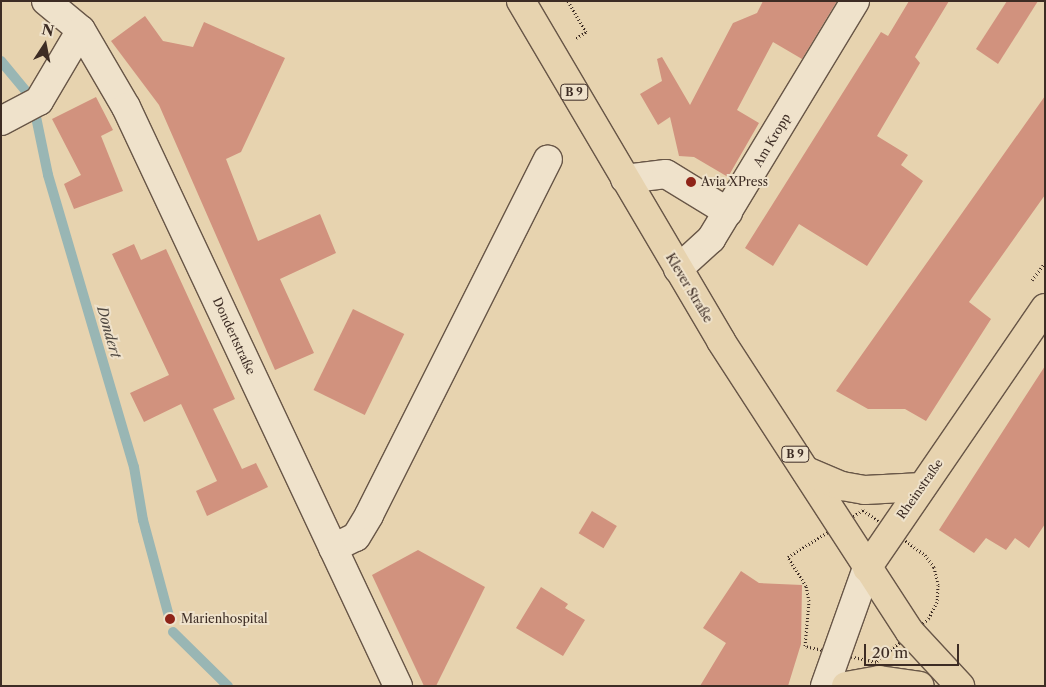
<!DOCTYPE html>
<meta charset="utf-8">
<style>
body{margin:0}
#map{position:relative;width:1046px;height:687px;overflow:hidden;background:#e7d3af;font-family:"Libre Caslon Text",serif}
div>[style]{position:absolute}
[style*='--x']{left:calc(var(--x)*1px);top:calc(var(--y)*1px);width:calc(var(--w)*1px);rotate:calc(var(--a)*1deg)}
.stream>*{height:10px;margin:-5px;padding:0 5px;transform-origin:5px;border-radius:5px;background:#99b6b4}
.building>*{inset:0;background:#d1927e;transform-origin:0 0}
.path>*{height:3px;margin-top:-1.5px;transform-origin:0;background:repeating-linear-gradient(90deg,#3d2c24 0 1px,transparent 0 3.5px)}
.roads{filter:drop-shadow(1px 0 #685647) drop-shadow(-1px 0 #685647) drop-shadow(0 1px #685647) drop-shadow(0 -1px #685647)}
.minor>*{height:28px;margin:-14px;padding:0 14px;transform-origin:14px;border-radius:14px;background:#efe2cb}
.major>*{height:28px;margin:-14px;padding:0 14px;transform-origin:14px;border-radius:14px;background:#e7d3af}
.dots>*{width:14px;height:14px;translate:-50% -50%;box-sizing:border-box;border:2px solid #efe2cb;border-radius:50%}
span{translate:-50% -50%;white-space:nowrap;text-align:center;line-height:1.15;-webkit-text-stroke:4px #efe2cb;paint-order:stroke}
.shield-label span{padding:1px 4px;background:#efe2cb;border:1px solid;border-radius:4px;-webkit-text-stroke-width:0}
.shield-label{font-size:11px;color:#3d2c24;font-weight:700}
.street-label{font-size:12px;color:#3d2c24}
.poi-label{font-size:12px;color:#3d2c24}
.left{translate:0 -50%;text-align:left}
.water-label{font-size:14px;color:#4f4841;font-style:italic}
.frame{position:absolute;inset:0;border:2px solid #3d2c24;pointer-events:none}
.north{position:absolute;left:20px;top:20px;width:50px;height:50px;-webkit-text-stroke:4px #efe2cb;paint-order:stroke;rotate:11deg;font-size:14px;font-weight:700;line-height:20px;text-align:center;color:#3d2c24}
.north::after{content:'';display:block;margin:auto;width:18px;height:22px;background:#3d2c24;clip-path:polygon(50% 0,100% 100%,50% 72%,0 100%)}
.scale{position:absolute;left:864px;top:644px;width:95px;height:22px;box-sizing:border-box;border:2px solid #3d2c24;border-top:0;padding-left:6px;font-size:15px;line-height:18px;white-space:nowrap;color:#3d2c24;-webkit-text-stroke:4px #efe2cb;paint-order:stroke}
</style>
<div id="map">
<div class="stream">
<i style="--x:1;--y:61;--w:45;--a:50.4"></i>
<i style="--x:30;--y:96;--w:17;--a:73"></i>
<i style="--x:35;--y:112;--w:64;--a:78.3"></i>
<i style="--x:48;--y:175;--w:304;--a:73.6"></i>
<i style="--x:134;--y:467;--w:54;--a:80.4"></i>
<i style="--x:143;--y:520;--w:104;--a:74.9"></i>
<i style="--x:173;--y:632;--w:77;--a:44.5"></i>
</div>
<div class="building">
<i style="clip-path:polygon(763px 1px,837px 1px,802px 59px,773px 42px,737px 110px,759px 123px,728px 177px,694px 157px,679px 156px,670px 117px,658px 125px,640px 94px,662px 81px,657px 59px,662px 57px,690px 105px,733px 23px,757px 13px)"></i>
<i style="clip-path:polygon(909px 1px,949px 1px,915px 57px,920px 63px,877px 136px,908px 155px,901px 165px,923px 181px,867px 266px,799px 224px,773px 266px,745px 248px,881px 32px,888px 36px)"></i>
<i style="clip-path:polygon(1007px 1px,1038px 1px,998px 64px,976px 49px)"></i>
<i style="clip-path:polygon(145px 16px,163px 41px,193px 47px,204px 22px,285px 58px,241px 152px,226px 159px,258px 241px,320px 214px,336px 253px,280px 279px,314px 353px,275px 370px,159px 105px,111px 41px)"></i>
<i style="clip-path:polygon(1045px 96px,1045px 195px,969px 302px,991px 319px,926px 421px,905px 409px,868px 409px,836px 391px)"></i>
<i style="clip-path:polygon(96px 97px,113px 130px,101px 136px,123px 191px,74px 209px,64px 184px,81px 175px,52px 119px)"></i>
<i style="clip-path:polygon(134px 244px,141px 260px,166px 249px,235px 399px,213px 409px,242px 469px,256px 463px,268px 487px,207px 516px,196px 491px,217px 481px,181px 404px,144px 422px,130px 393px,169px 375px,112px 254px)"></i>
<i style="left:353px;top:309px;width:57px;height:90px;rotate:26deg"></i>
<i style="clip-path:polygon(1045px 366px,1045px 524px,1029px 548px,1015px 538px,1006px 550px,986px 538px,974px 553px,939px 530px)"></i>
<i style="left:592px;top:511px;width:29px;height:26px;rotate:31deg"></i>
<i style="clip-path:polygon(418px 550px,485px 587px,436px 686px,424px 686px,372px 575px)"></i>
<i style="clip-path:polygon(741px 571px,759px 583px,802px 585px,801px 644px,788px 686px,700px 686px,726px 643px,703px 628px)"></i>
<i style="clip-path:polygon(541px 587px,568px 604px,565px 608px,585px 620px,563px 656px,516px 628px)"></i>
</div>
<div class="path">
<i style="--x:568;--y:1;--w:36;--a:60"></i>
<i style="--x:586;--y:32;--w:12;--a:149"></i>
<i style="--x:1032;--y:280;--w:21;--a:-53"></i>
<i style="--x:863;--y:510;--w:77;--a:36"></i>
<i style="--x:925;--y:555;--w:15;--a:53"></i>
<i style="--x:934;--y:567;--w:18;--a:77"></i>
<i style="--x:938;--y:585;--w:17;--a:93"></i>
<i style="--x:937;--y:602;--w:18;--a:117"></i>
<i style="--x:929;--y:618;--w:69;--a:140.3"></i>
<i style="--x:876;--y:662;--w:73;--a:-167.3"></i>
<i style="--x:805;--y:646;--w:45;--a:-84.9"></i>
<i style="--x:809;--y:601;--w:15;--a:-101"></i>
<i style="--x:806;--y:586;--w:34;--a:-122"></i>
<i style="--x:788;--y:557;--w:89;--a:-32.1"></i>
</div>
<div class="roads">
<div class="minor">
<i style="--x:46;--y:1;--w:45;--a:39.6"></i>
<i style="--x:81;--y:30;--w:89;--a:59.7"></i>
<i style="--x:126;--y:107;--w:640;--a:64.84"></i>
<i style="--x:1;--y:121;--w:43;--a:-27.8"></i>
<i style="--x:39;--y:101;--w:82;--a:-59.4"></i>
<i style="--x:625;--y:179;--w:41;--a:-7"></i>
<i style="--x:666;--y:174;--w:73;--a:31.5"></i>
<i style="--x:678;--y:269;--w:45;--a:-42.3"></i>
<i style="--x:711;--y:239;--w:278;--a:-58.8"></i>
<i style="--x:333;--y:548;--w:25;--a:-26"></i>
<i style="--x:356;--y:537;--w:26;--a:-59"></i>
<i style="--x:369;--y:515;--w:398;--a:-63.3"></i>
<i style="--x:825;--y:686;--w:125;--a:-70.4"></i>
</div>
<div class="major">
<i style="--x:521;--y:1;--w:394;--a:59.5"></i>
<i style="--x:721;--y:341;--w:347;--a:57"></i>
<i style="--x:910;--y:632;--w:74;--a:47.2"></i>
<i style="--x:806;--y:471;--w:39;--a:23"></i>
<i style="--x:842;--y:486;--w:23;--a:10"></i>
<i style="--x:865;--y:490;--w:57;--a:-3"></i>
<i style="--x:867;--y:568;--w:315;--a:-55.6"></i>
<i style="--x:846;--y:686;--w:34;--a:-10"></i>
<i style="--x:879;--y:680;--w:41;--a:8.3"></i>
</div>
</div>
<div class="dots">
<i style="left:691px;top:182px;background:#8f2418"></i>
<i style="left:170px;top:619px;background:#8f2418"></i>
</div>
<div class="shield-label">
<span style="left:574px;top:92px">B 9</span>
<span style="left:795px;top:454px">B 9</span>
</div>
<div class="street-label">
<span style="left:772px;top:140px;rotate:-59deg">Am Kropp</span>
<span style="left:689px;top:288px;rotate:59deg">Klever Straße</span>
<span style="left:234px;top:336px;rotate:65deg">Dondertstraße</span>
<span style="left:920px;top:489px;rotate:-55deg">Rheinstraße</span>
</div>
<div class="poi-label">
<span class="left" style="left:701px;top:182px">Avia XPress</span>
<span class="left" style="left:181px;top:619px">Marienhospital</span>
</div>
<div class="water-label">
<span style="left:109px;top:332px;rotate:74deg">Dondert</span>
</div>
<div class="frame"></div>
<div class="north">N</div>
<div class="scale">20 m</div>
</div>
